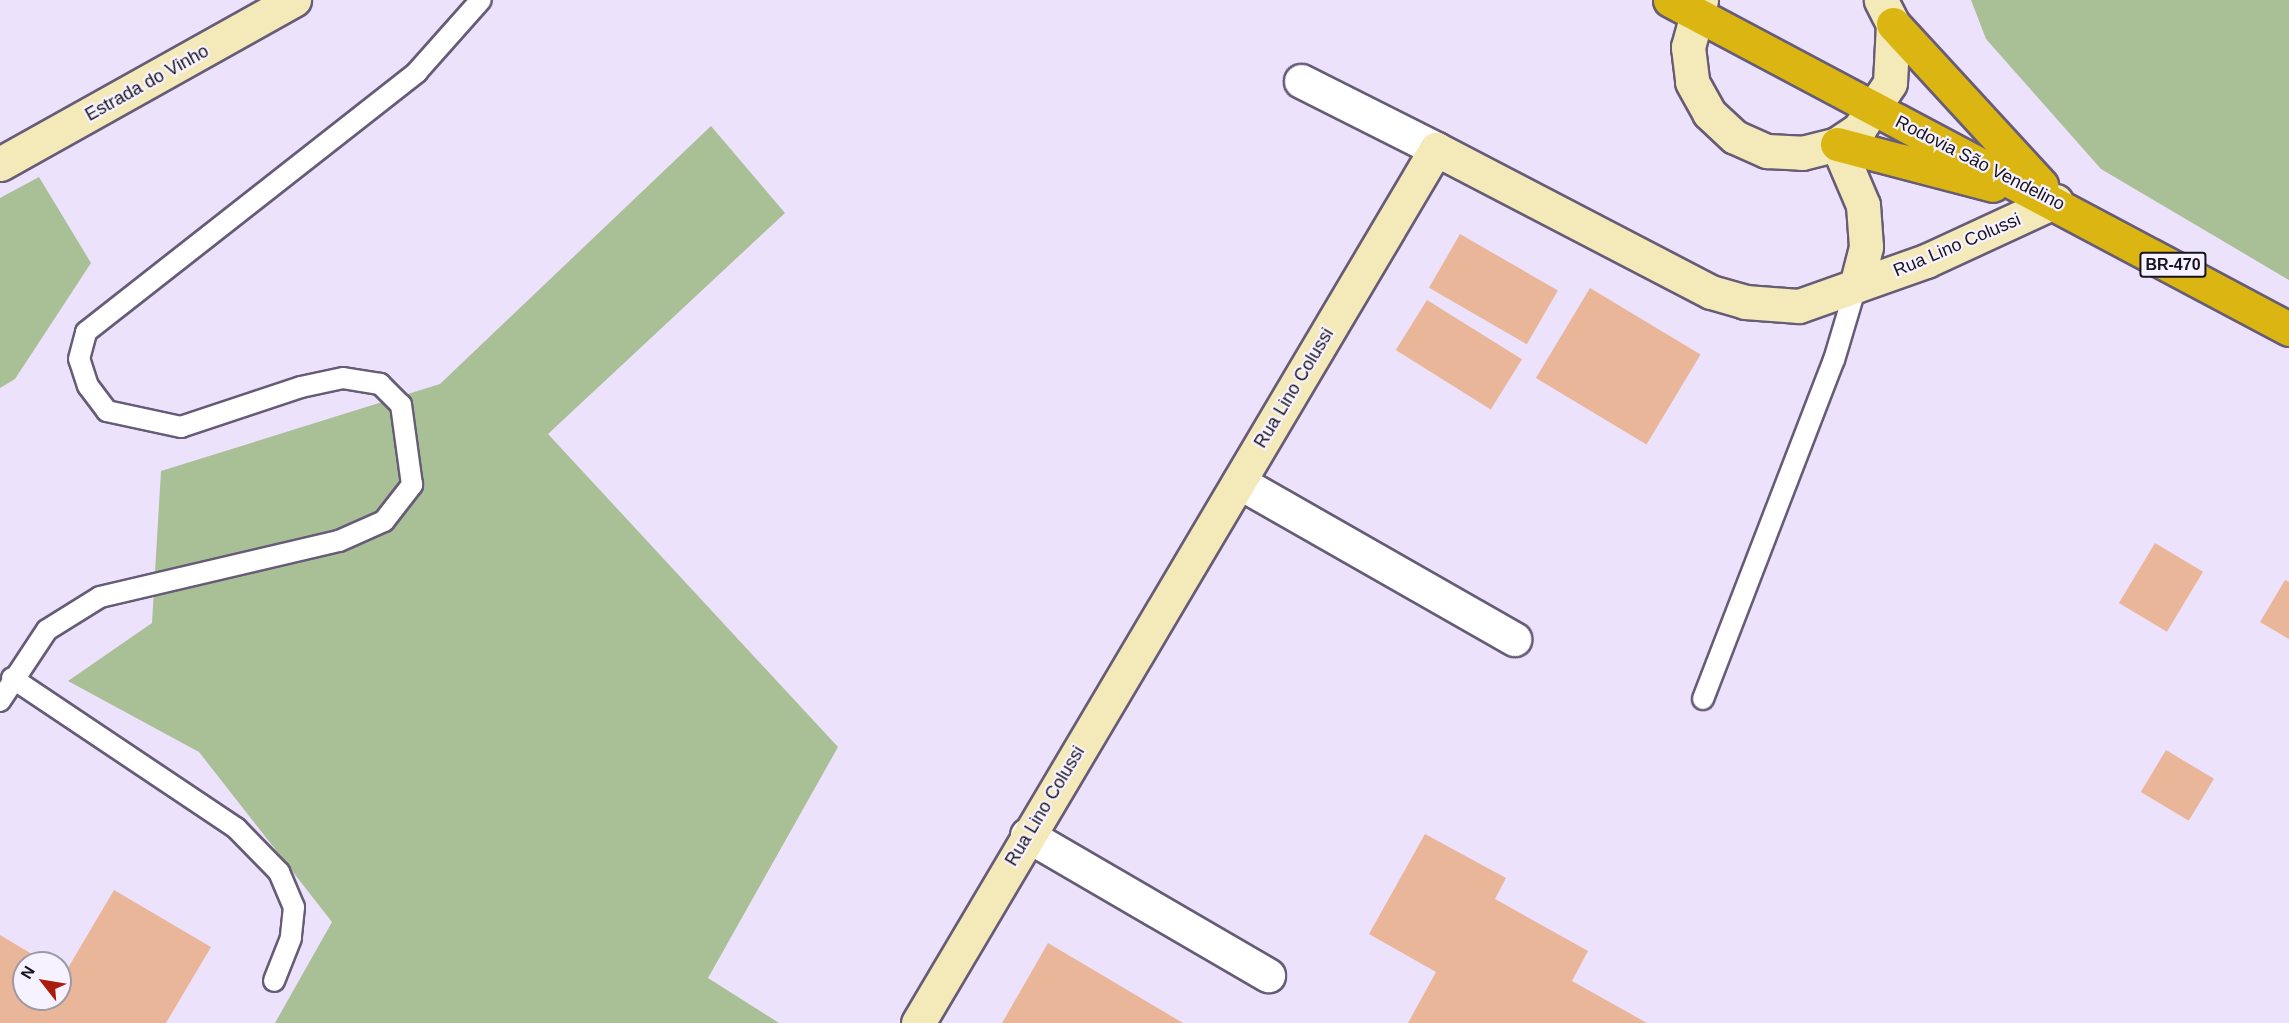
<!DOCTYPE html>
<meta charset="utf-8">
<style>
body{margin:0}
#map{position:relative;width:2289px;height:1023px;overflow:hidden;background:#ece2fb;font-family:Arial,sans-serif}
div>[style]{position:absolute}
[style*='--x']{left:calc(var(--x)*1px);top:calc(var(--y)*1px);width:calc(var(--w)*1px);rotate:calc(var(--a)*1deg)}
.green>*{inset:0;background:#a9bf96}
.building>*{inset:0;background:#eab69a;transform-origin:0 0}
.roads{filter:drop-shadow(2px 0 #675c77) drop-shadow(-2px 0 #675c77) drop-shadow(0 2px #675c77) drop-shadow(0 -2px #675c77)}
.lane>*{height:20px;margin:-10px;padding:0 10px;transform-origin:10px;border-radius:10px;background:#fff}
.street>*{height:33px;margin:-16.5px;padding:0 16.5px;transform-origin:16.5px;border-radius:16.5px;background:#fff}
.secondary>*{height:33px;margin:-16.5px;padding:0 16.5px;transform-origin:16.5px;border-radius:16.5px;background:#f4e9b8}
.highway>*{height:33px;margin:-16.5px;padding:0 16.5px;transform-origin:16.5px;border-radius:16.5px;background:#dbb612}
span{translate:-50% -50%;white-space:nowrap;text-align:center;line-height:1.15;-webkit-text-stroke:4.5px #f7f2ff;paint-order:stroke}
.shield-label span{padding:2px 4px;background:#f7f2ff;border:2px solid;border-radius:4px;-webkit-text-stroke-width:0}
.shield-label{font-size:16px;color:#18141f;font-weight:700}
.street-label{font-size:18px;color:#18141f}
.north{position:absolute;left:12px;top:951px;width:60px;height:60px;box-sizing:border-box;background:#f7f2ff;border:2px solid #9e99a5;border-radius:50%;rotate:301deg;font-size:16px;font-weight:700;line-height:24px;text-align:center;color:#18141f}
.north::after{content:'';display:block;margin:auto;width:21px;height:27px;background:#ab1b0e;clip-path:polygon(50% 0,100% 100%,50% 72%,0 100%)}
</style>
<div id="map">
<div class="green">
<i style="clip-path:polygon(1971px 0,2289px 0,2289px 280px,2101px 169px,1986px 39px)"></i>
<i style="clip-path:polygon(711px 126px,785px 213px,548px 434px,838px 747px,708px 978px,779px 1023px,275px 1023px,332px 922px,199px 752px,68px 681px,152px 623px,161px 471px,440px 384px)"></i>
<i style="clip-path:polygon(39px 177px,91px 263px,15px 379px,0 388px,0 198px)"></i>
</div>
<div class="building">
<i style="left:1460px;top:234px;width:113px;height:62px;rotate:30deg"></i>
<i style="left:1590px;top:288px;width:129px;height:105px;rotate:31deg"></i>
<i style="left:1427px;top:300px;width:112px;height:59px;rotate:32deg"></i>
<i style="left:2155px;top:543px;width:56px;height:70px;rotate:31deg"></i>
<i style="clip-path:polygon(2285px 580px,2289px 582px,2289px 639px,2260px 622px)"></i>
<i style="left:2166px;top:750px;width:56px;height:49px;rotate:31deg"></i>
<i style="clip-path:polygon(1425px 834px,1506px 878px,1495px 899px,1588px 951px,1572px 981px,1647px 1023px,1408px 1023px,1436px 972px,1369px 934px)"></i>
<i style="clip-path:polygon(114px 890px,211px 947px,166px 1023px,0 1023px,0 935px,47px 963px,24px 963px,24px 999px,60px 999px,60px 971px,65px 973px)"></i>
<i style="clip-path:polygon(1048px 943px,1183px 1023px,1002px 1023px)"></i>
</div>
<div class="roads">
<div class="lane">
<i style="--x:12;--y:678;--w:270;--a:33.8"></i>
<i style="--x:236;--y:828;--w:62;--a:45.7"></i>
<i style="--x:279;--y:872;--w:38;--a:67"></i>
<i style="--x:294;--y:907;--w:31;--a:96"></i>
<i style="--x:291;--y:938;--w:46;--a:111.6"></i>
<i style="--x:1703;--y:699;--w:363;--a:-68.9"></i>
<i style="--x:1834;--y:360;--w:77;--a:-73.4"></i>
<i style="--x:0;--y:701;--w:85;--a:-56.5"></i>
<i style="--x:47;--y:630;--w:62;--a:-31.9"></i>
<i style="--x:100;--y:597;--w:245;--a:-13.2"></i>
<i style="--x:339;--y:541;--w:49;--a:-24"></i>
<i style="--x:384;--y:521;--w:46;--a:-52.1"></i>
<i style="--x:412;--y:485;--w:81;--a:-97.8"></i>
<i style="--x:401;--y:405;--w:30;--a:-135"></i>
<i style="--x:380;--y:384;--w:37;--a:-171"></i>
<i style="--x:343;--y:378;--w:43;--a:167.9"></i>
<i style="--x:301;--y:387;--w:126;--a:161.6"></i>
<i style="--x:181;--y:427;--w:76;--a:-167.8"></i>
<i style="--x:107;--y:411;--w:31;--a:-127"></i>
<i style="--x:88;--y:386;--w:28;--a:-108"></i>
<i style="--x:79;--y:359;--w:28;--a:-75"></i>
<i style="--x:86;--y:332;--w:421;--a:-38.1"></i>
<i style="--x:417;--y:72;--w:96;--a:-48.4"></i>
</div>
<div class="street">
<i style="--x:1301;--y:81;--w:151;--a:26.7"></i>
<i style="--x:1239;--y:482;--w:317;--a:29.7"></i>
<i style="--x:1027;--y:835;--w:279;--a:30.2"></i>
</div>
<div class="secondary">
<i style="--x:1701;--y:0;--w:49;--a:105.5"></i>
<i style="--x:1688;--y:47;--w:35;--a:83"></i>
<i style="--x:1692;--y:82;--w:35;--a:61"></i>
<i style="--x:1709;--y:113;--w:35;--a:43"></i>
<i style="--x:1735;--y:137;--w:35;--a:24"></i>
<i style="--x:1767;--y:151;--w:35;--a:3"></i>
<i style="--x:1802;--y:153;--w:36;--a:-14"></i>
<i style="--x:1837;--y:144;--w:27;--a:-34"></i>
<i style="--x:1859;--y:129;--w:55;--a:-56"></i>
<i style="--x:1890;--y:83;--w:59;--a:-87.1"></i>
<i style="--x:1893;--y:24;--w:27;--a:-117"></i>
<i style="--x:1837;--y:144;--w:66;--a:66.9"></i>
<i style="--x:1863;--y:205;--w:42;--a:85.9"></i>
<i style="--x:1866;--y:247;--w:40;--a:104.4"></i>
<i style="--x:0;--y:164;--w:337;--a:-29.2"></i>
<i style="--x:918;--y:1023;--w:1016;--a:-59.35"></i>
<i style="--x:1436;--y:149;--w:310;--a:27.5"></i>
<i style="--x:1711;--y:292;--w:35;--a:16"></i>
<i style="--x:1745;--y:302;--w:54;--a:4.2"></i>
<i style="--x:1799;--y:306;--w:135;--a:-19.5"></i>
<i style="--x:1926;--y:261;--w:143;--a:-24.8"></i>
</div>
<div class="highway">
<i style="--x:1670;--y:0;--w:701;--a:27.99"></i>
<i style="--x:1893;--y:24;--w:219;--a:47.4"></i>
<i style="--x:1837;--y:144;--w:161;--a:14.7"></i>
</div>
</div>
<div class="shield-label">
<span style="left:2173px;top:265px">BR-470</span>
</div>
<div class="street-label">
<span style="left:147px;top:83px;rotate:-29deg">Estrada do Vinho</span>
<span style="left:1980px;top:163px;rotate:27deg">Rodovia São Vendelino</span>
<span style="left:1957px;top:245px;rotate:-23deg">Rua Lino Colussi</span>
<span style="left:1294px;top:388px;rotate:-59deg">Rua Lino Colussi</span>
<span style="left:1045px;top:806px;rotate:-59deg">Rua Lino Colussi</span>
</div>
<div class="north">N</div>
</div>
